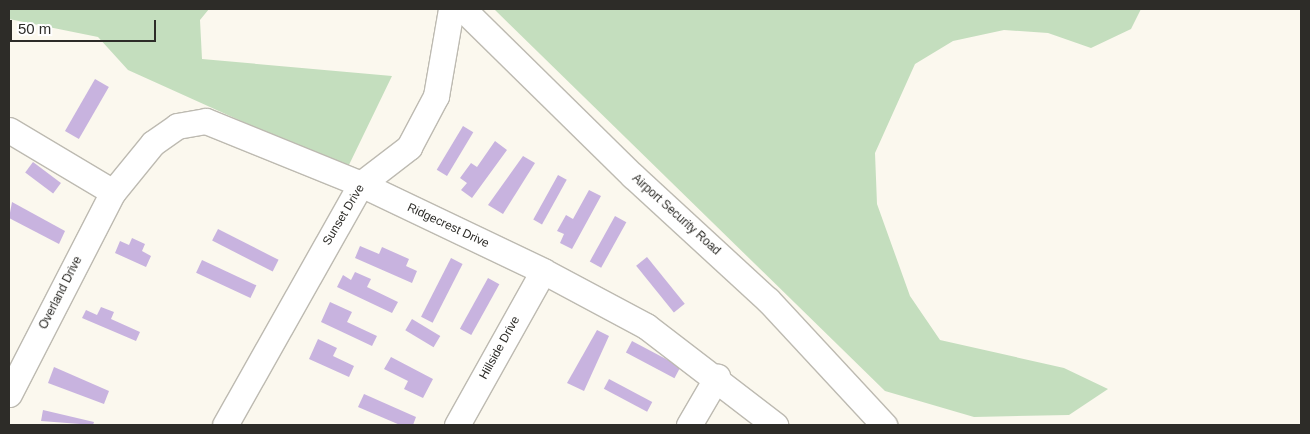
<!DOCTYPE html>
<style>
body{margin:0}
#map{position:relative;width:1310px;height:434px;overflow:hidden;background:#fbf8ee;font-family:Arial,sans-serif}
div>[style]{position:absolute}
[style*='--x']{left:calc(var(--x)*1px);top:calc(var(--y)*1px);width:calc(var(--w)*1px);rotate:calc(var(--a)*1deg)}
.green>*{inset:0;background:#c4debe}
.building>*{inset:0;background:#c8b3df;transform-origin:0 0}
.roads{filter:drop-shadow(1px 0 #bdbab1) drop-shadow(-1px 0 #bdbab1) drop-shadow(0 1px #bdbab1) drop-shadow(0 -1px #bdbab1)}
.minor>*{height:25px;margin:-12.5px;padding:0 12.5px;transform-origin:12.5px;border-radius:12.5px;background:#fff}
span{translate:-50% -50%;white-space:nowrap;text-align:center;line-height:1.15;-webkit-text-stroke:4px #fff;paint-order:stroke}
.street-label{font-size:12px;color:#2d2c28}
.frame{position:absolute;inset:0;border:10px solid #2d2c28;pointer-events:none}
.scale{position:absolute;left:10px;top:20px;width:146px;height:22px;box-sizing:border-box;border:2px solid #2d2c28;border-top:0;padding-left:6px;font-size:15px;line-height:18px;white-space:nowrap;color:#2d2c28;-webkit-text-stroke:4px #fff;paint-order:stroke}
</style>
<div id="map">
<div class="green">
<i style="clip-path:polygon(9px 9px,209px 9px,200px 20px,202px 59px,392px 76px,347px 169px,128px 70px,98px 37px,9px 19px)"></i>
<i style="clip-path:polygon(494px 9px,1141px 9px,1131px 29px,1091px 48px,1048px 33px,1004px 30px,953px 41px,915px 64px,875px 153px,877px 204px,910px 296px,940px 340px,1064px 368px,1108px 389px,1069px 415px,974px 417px,885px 391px)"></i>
</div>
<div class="building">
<i style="left:95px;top:79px;width:16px;height:60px;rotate:30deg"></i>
<i style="left:463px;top:126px;width:12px;height:51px;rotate:31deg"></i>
<i style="clip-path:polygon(495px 141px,507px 150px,472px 198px,461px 190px,467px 183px,460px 178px,471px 163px,477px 167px)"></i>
<i style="clip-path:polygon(523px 156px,535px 163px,503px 214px,488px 205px)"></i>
<i style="left:33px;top:162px;width:35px;height:13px;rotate:37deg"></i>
<i style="left:558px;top:175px;width:10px;height:51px;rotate:29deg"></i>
<i style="clip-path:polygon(589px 190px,601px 196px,572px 249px,560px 243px,564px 234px,557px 231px,566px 215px,573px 219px)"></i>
<i style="clip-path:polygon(12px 202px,65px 231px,59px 244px,9px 218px)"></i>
<i style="left:615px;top:216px;width:13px;height:52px;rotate:29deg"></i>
<i style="left:218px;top:229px;width:68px;height:13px;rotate:27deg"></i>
<i style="clip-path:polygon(132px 238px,145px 244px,142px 251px,151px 256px,146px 267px,115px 253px,120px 241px,129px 245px)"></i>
<i style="clip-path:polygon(360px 246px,379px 254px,382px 247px,409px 259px,406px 266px,417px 271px,412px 283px,355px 258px)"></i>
<i style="left:647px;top:257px;width:60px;height:14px;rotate:51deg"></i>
<i style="left:451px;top:258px;width:13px;height:66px;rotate:27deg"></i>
<i style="left:202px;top:260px;width:60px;height:14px;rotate:25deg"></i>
<i style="clip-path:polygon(355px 272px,371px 279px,367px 287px,398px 302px,392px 313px,337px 287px,343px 275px,351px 280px)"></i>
<i style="left:488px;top:278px;width:13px;height:58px;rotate:29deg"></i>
<i style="clip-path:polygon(330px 302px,352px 312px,347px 322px,377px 336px,372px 346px,321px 322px)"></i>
<i style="clip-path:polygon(101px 307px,114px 312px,111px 319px,140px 332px,136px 341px,82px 318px,86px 310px,97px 315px)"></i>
<i style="left:412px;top:319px;width:33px;height:13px;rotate:31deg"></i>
<i style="clip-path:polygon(597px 330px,609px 336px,584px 391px,567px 383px)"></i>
<i style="clip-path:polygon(318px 339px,337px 348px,333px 356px,354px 366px,349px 377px,309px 359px)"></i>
<i style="left:632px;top:341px;width:55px;height:13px;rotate:28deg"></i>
<i style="clip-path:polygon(391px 357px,433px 379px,423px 398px,404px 389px,408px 381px,384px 369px)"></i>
<i style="clip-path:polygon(54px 367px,109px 391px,104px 404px,48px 383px)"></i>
<i style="left:609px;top:379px;width:49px;height:11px;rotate:28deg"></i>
<i style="clip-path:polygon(364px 394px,416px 417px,413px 425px,400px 425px,358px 407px)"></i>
<i style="clip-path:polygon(43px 410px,94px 422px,93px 425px,41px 421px)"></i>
</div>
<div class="roads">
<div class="minor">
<i style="--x:463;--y:9;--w:238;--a:44.5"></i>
<i style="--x:633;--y:176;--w:183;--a:42.6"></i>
<i style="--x:768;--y:300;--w:171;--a:47.1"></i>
<i style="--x:9;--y:130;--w:121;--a:30.8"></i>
<i style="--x:9;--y:394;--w:227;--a:-62.8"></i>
<i style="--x:113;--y:192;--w:63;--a:-50.8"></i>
<i style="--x:153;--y:143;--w:29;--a:-35"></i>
<i style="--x:177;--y:126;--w:29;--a:-10"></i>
<i style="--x:206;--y:121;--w:167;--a:22.1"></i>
<i style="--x:361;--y:184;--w:202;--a:25.5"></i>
<i style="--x:543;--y:271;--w:117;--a:28.1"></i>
<i style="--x:646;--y:326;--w:163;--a:37.5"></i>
<i style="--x:225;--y:425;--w:277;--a:-60.6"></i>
<i style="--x:361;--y:184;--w:61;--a:-37.6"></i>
<i style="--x:409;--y:147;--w:58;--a:-62.1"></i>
<i style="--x:436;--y:96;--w:88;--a:-80.2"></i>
<i style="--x:457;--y:425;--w:176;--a:-60.8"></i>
<i style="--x:689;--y:425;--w:56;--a:-59.7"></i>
</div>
</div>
<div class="street-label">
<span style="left:344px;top:215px;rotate:-59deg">Sunset Drive</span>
<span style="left:676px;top:215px;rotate:42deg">Airport Security Road</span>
<span style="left:448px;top:226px;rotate:25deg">Ridgecrest Drive</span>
<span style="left:61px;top:293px;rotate:-63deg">Overland Drive</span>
<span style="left:500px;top:348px;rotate:-61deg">Hillside Drive</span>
</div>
<div class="frame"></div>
<div class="scale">50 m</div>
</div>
